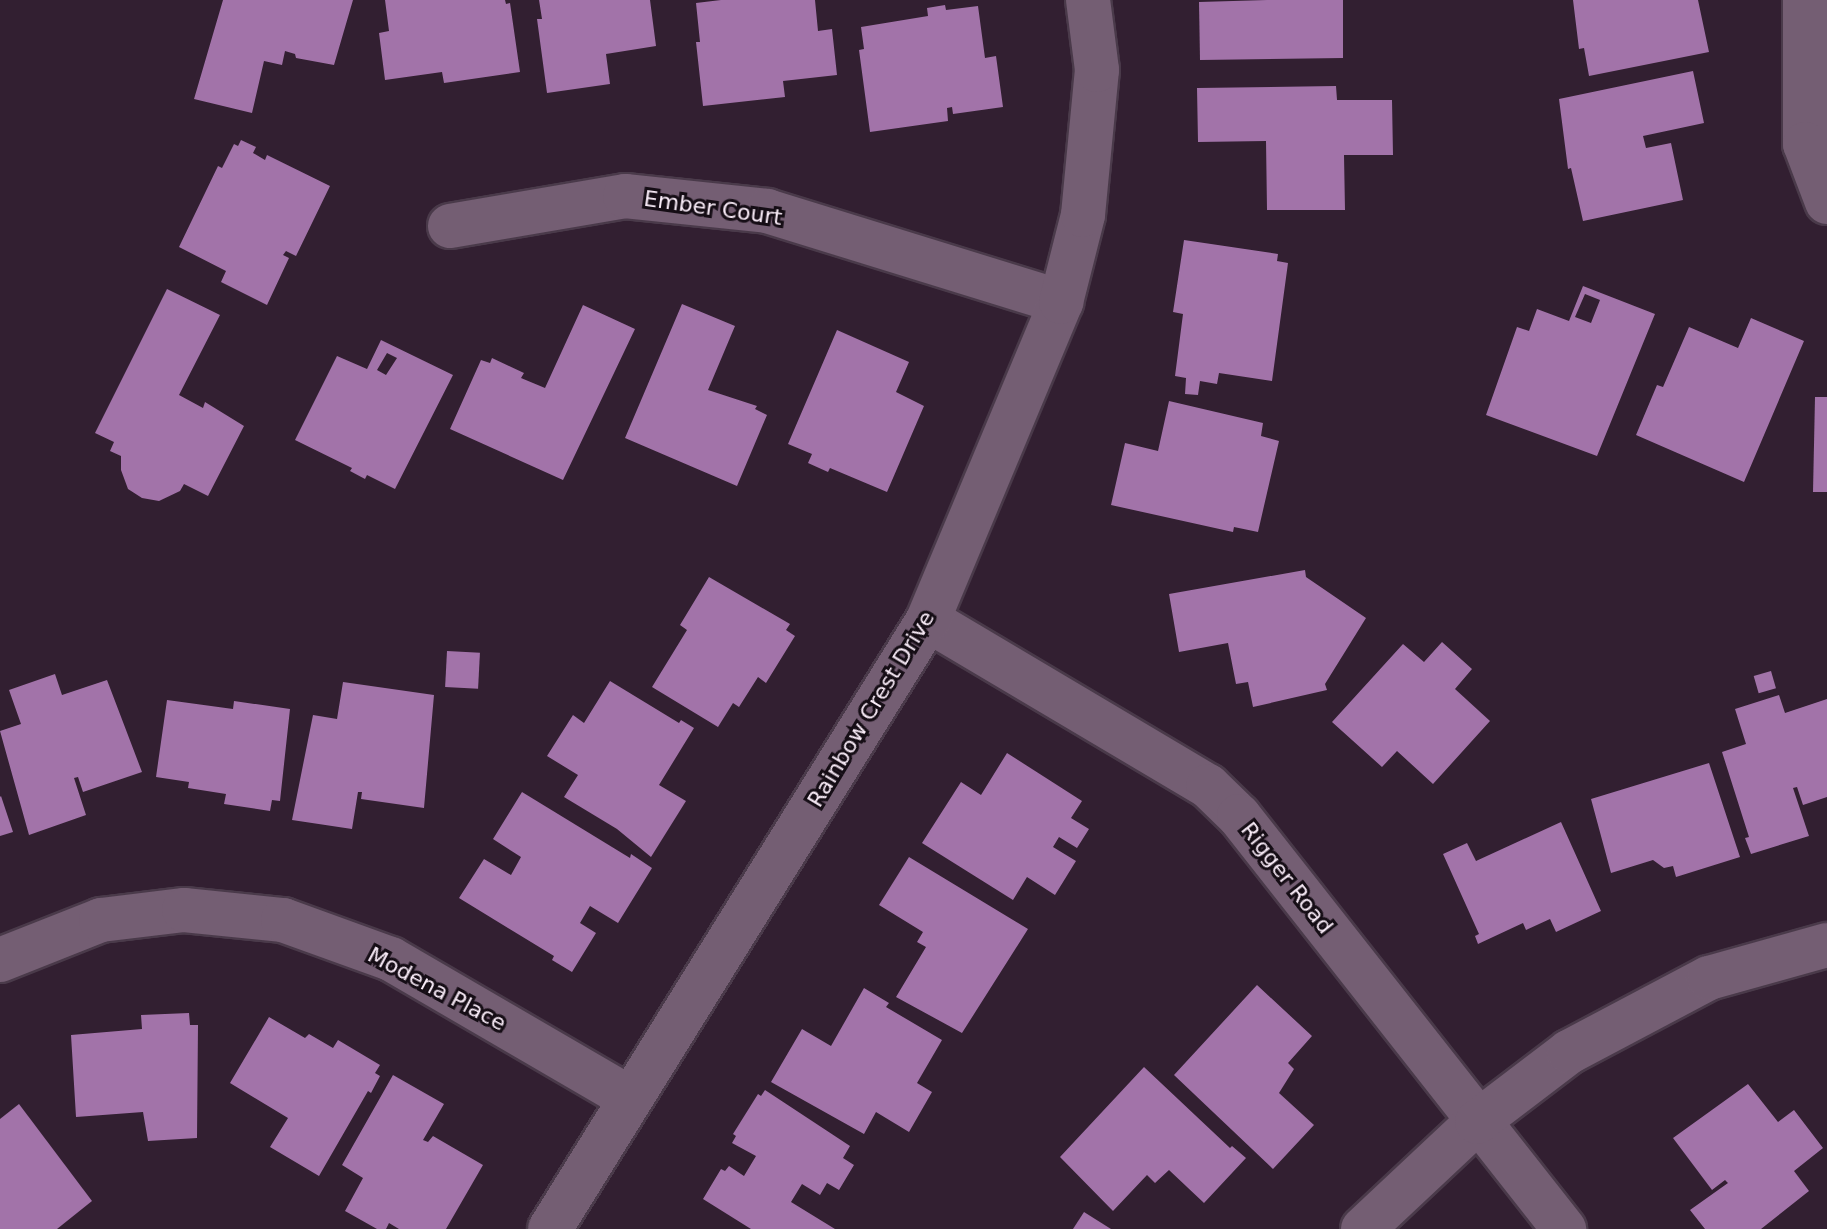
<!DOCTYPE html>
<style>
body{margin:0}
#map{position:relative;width:1827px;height:1229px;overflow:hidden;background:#321f31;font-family:"DejaVu Sans",sans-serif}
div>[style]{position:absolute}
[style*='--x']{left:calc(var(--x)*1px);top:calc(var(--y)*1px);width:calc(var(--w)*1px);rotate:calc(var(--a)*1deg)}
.building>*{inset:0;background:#a273a9;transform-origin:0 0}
.roads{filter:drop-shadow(2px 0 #4a3a4a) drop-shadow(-2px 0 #4a3a4a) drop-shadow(0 2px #4a3a4a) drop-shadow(0 -2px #4a3a4a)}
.street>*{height:44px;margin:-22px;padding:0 22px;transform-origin:22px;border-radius:22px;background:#745e73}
span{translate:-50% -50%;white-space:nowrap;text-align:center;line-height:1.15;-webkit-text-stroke:6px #150d15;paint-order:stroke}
.street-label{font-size:22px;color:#f9ecf8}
</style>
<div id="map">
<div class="building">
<i style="clip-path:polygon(223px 0,353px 0,334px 65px,296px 58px,295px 54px,285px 51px,282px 65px,264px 61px,252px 113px,194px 99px)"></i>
<i style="clip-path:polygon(385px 0,505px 0,506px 4px,510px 3px,520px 72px,444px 83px,442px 72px,385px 80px,379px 33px,389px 31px)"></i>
<i style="clip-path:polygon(539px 0,650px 0,656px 46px,606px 54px,610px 84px,547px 93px,537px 19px,542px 19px)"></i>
<i style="clip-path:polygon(721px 0,815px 0,818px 31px,832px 29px,837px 75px,783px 81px,785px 97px,703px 106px,696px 42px,700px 42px,696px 3px)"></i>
<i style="clip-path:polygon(1267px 0,1343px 0,1343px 58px,1200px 60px,1199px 2px)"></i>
<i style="clip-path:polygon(1573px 0,1698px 0,1709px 52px,1589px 76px,1584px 48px,1579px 49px)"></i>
<i style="clip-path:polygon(945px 5px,946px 10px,978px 6px,985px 58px,996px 56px,1003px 107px,953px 114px,952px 107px,947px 108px,948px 121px,870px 132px,859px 50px,864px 49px,861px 27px,928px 16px,927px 8px)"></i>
<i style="clip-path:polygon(1693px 71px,1704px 123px,1643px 136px,1646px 148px,1671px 143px,1683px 200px,1583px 221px,1571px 168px,1568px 169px,1559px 99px)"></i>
<i style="clip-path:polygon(1336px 86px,1337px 100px,1392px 100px,1393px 155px,1344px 155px,1345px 210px,1267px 210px,1266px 141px,1198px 142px,1197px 88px)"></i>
<i style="clip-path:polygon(241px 140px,256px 147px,253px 153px,265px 160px,267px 155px,330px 186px,296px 256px,286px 251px,283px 255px,289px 258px,267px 305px,221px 282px,226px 271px,179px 247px,218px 166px,222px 168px,234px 144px,238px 146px)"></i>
<i style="clip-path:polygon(1184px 240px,1278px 254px,1277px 261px,1288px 263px,1272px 381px,1219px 373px,1217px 384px,1200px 381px,1198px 395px,1185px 394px,1186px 378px,1175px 376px,1183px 314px,1173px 312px)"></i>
<i style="clip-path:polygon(evenodd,1583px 286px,1655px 314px,1597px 456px,1486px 415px,1517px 327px,1529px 331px,1537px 309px,1569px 321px,1583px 286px,1585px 294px,1600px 300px,1591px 323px,1575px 317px,1585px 294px)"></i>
<i style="clip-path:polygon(167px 289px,220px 315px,179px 395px,203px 408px,205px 402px,244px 426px,208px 496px,184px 484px,180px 491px,159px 501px,142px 498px,128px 489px,121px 470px,121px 456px,110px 451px,114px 442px,95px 433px)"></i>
<i style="clip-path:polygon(682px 304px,735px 326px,708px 390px,757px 406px,755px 409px,767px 415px,737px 486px,625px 438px)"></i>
<i style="clip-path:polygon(583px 305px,635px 329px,563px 480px,450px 429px,481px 360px,490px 363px,492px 358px,524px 373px,521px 378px,545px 388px)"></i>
<i style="clip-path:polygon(1751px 318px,1804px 341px,1744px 482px,1636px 435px,1657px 385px,1663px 387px,1689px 327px,1738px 348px)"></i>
<i style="clip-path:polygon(837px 330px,909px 362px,896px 392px,924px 406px,887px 492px,830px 468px,828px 472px,808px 463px,812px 454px,788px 444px)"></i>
<i style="clip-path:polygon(evenodd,381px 340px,453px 375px,395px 489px,367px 475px,365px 479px,350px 471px,352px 468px,295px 440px,337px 356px,367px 369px,381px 340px,387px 353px,397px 358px,386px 375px,377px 370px,387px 353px)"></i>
<i style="clip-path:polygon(1815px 397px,1827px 397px,1827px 492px,1813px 492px)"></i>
<i style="clip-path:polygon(1169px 401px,1263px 423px,1261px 436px,1279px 441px,1258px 532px,1234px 527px,1233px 532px,1111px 505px,1125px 443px,1158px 451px)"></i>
<i style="clip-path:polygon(1305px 570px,1306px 577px,1366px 618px,1325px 684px,1327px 690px,1253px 707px,1248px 682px,1236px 684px,1228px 643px,1179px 652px,1169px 594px)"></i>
<i style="clip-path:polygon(709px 577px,790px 624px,786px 630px,795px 636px,766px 683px,758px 677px,739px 707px,733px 703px,718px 727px,652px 687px,687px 630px,680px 625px)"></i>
<i style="clip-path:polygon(1442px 642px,1472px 669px,1455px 689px,1490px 721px,1433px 784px,1397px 751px,1382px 767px,1332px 722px,1403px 644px,1424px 662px)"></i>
<i style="left:447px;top:651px;width:33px;height:36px;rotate:3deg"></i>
<i style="left:1771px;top:671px;width:18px;height:18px;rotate:74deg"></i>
<i style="clip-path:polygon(55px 674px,62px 695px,107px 680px,142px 772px,83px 792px,78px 777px,74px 778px,86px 815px,29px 835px,0 731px,21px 724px,9px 690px)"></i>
<i style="clip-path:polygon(610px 681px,679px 723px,681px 720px,694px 728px,659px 785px,686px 801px,651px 857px,617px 829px,564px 797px,578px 775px,547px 756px,573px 715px,584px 723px)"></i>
<i style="clip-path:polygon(343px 682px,434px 695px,424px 808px,361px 799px,362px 792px,358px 792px,352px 829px,292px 820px,313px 715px,337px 719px)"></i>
<i style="clip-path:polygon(1779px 695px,1785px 713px,1827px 699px,1827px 797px,1803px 805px,1797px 787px,1793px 788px,1809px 836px,1751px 854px,1745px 838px,1749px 837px,1722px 752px,1746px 744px,1735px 709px)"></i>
<i style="clip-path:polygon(167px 700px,233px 709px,234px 701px,290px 709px,280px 801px,272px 800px,270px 811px,224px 804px,226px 794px,188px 788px,189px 782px,156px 777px)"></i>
<i style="clip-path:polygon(1007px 753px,1082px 801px,1071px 818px,1089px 829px,1077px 848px,1059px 837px,1053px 847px,1076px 861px,1055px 895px,1027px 877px,1013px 900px,922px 843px,961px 782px,981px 795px)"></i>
<i style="clip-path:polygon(1709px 763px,1740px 857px,1676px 877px,1673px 866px,1664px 868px,1653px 860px,1611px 873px,1591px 799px)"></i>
<i style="clip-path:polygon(522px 792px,630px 858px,631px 854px,652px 868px,618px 923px,590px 906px,580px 923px,596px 933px,572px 972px,552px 960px,554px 956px,459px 898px,484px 859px,511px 875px,521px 857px,493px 839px)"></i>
<i style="clip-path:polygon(1px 796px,13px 832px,0 836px,0 797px)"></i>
<i style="clip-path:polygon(1561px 822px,1601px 911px,1556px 932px,1550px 919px,1526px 930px,1523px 923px,1478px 944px,1475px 936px,1479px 934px,1443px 854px,1467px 843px,1476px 861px)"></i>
<i style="clip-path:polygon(909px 857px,1028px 929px,962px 1033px,896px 997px,926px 947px,917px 942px,923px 932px,879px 905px)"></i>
<i style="clip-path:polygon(1257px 985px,1312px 1036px,1288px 1063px,1294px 1069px,1279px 1093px,1314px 1125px,1273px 1169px,1174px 1075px)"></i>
<i style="clip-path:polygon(864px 988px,889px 1003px,886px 1007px,942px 1040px,917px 1083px,932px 1092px,909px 1132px,876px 1112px,864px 1134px,771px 1082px,802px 1029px,831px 1046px)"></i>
<i style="clip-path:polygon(189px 1013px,190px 1025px,198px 1025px,197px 1138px,148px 1141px,143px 1112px,76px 1117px,71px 1035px,142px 1029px,141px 1015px)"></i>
<i style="clip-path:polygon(269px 1017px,305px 1038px,309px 1034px,333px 1048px,338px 1040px,380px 1065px,375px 1073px,380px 1076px,371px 1093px,368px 1091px,319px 1176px,270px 1147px,288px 1118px,230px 1083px)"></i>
<i style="clip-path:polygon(1144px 1067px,1230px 1148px,1232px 1146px,1246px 1158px,1204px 1203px,1169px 1170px,1155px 1183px,1147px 1175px,1113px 1211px,1060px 1157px)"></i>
<i style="clip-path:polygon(393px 1075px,444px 1104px,423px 1140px,428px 1142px,433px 1136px,483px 1165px,446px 1229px,399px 1229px,389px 1223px,386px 1229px,377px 1229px,345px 1211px,363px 1178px,342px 1165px)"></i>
<i style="clip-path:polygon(1748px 1084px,1778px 1122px,1794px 1110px,1823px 1148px,1794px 1171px,1809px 1191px,1761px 1229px,1705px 1229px,1690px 1210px,1728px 1183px,1725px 1180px,1712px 1190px,1673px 1138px)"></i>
<i style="clip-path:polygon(765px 1090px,850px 1146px,843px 1158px,854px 1165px,839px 1190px,827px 1183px,820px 1195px,802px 1184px,791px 1202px,835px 1229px,751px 1229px,703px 1199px,721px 1169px,725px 1171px,729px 1166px,744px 1176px,756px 1156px,732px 1143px,736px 1136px,733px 1134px,758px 1094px,761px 1096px)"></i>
<i style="clip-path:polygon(19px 1104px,92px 1201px,57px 1229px,0 1229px,0 1119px)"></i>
<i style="clip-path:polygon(1084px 1212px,1111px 1229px,1073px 1229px)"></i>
</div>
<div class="roads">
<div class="street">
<i style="--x:1805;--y:0;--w:144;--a:90"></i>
<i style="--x:1805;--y:144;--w:62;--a:69.2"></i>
<i style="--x:450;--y:226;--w:178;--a:-9.7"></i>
<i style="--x:625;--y:196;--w:143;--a:6"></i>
<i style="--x:767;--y:211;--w:308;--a:17.2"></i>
<i style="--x:928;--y:620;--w:326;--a:30.7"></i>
<i style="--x:1208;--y:786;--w:43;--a:44.1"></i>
<i style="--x:1239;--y:816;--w:526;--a:51.8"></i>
<i style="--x:0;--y:960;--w:109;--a:-21.6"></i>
<i style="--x:101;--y:920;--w:84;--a:-6.9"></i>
<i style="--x:184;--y:910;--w:100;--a:5.8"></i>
<i style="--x:283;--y:920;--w:115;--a:19.9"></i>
<i style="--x:391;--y:959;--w:276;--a:30.2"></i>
<i style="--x:550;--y:1229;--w:717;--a:-58.17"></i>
<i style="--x:928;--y:620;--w:345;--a:-67.3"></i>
<i style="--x:1061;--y:302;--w:90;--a:-75.8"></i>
<i style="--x:1083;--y:215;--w:146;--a:-84.5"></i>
<i style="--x:1097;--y:70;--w:71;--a:-97.3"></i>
<i style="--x:1363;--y:1229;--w:156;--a:-43.2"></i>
<i style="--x:1477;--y:1122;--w:116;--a:-37.3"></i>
<i style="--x:1569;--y:1052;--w:158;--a:-27.9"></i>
<i style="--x:1709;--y:978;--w:123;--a:-15.6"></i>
</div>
</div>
<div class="street-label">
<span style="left:713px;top:208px;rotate:8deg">Ember Court</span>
<span style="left:871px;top:709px;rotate:-59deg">Rainbow Crest Drive</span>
<span style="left:1287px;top:878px;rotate:52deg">Rigger Road</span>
<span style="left:437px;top:989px;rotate:28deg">Modena Place</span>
</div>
</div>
